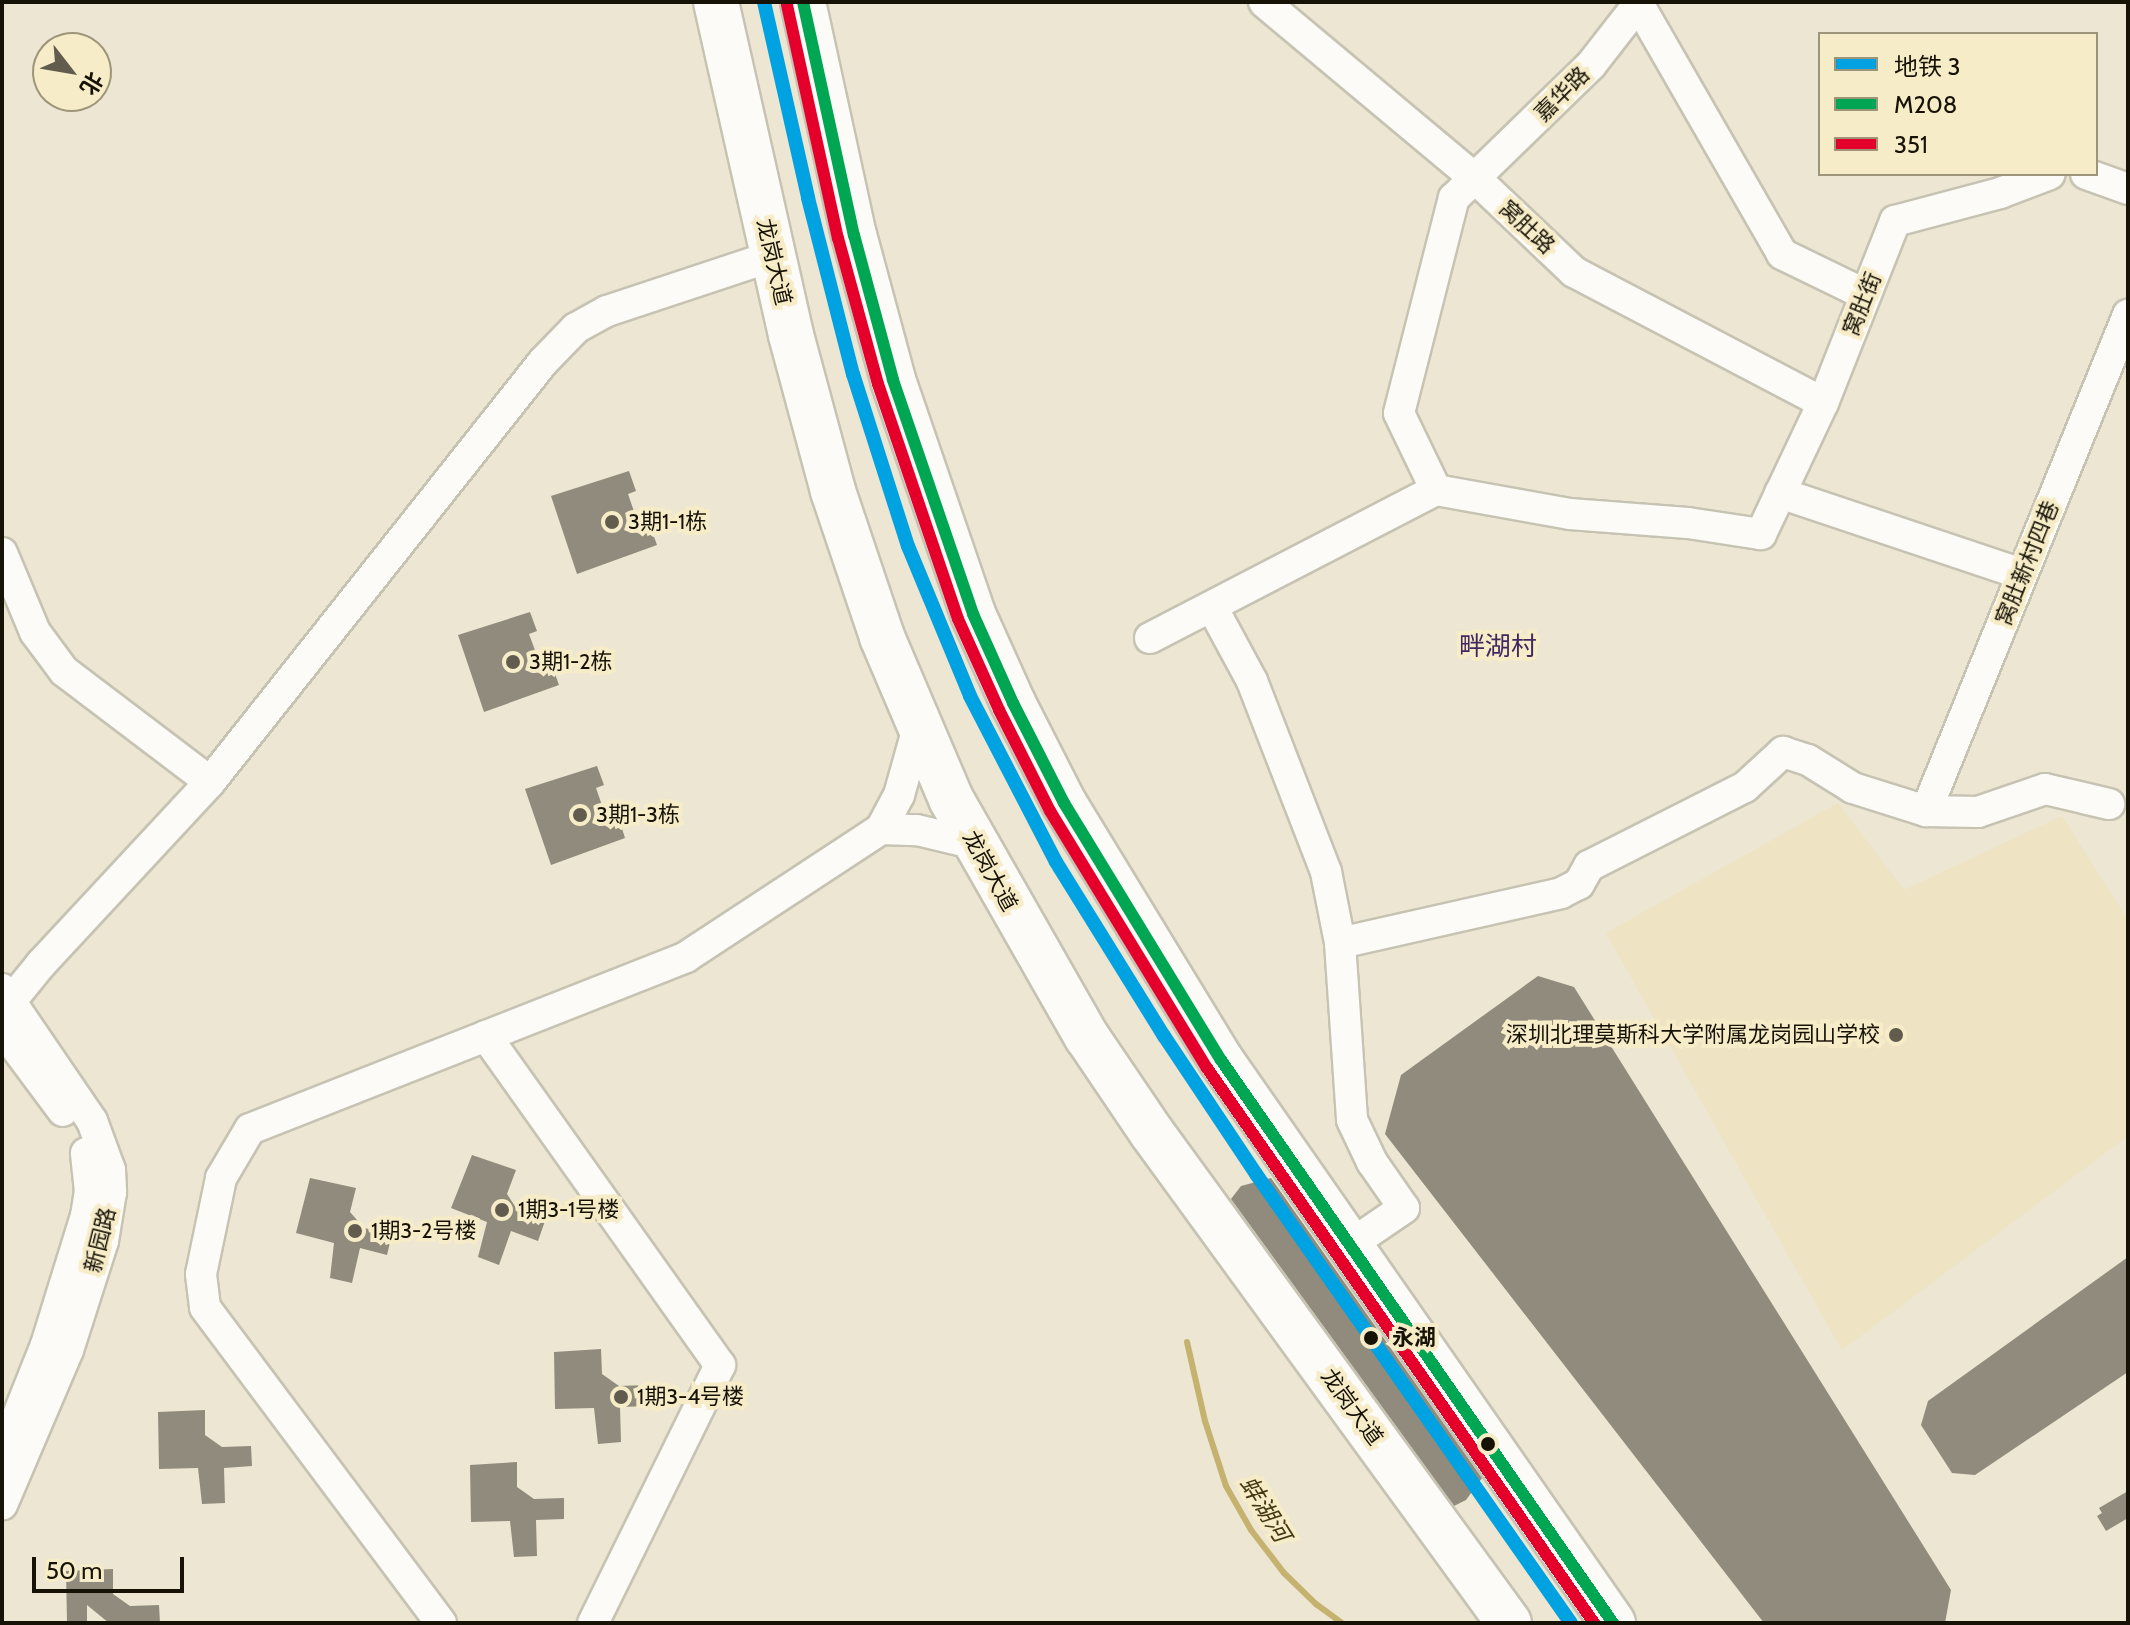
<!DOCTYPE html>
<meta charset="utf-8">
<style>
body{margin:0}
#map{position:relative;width:2130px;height:1625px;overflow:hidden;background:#ece6d2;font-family:Cabin,"Noto Sans SC",sans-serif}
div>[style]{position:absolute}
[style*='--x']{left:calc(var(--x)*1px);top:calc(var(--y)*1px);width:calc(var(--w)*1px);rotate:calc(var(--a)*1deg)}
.built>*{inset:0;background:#eee3c3}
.stream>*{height:6px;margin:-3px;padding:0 3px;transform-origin:3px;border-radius:3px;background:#c6b26f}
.building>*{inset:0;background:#908b7c}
.roads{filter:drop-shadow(2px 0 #c7c3b3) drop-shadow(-2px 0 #c7c3b3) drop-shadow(0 2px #c7c3b3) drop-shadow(0 -2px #c7c3b3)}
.minor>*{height:30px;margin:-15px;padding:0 15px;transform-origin:15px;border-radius:15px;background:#fcfbf8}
.highway>*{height:44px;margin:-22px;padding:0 22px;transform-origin:22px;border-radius:22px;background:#fcfbf8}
.bus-1>*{height:12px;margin:-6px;padding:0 6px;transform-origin:6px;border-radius:6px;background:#00a651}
.bus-2>*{height:12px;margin:-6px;padding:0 6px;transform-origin:6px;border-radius:6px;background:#e4002b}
.metro-1>*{height:14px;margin:-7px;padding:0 7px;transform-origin:7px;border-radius:7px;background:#00a2e1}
.dots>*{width:22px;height:22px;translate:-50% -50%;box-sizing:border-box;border:4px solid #f7ecc8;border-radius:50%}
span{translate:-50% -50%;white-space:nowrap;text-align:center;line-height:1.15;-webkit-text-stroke:8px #f7ecc8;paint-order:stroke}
.street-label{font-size:22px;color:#161206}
.poi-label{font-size:22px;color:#161206}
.left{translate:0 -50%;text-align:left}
.right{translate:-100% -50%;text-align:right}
.stop-label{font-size:22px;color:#161206;font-weight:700}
.water-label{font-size:24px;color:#433812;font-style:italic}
.quarter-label{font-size:26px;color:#422761}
.frame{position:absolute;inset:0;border:4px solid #161206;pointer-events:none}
.legend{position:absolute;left:1818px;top:32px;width:280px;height:144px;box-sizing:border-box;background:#f7ecc8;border:2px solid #9d957a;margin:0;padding:10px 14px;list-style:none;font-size:24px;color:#161206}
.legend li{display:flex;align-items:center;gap:16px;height:40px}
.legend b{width:40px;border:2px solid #9d957a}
.north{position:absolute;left:32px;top:32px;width:80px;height:80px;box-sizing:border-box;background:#f7ecc8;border:2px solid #9d957a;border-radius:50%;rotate:121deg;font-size:22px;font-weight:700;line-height:32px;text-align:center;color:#161206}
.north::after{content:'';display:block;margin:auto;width:28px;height:36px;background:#615c4d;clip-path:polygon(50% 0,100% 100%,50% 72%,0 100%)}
.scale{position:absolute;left:32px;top:1557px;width:152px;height:36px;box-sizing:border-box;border:4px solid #161206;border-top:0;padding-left:10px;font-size:24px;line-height:28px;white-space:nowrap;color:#161206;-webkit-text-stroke:6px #f7ecc8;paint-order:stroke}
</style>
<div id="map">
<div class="built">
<i style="clip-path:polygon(1838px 803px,1904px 890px,2062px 816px,2128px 920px,2128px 1136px,1842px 1350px,1606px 933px)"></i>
</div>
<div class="stream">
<i style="--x:1187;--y:1342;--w:81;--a:77.2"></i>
<i style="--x:1205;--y:1421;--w:68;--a:72.1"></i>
<i style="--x:1226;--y:1486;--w:51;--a:60.4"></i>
<i style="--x:1251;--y:1530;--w:54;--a:52.5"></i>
<i style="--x:1284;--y:1573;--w:45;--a:44.1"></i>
<i style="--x:1316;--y:1604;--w:32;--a:36"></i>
</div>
<div class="building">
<i style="clip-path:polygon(629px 471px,636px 491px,628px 494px,638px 523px,648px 520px,657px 545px,577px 574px,551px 496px)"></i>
<i style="clip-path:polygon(530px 612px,537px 631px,529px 634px,540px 664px,550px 660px,559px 685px,484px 712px,458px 635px)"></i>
<i style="clip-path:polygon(597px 766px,604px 785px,596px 788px,606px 817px,617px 813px,625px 838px,551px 865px,525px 789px)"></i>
<i style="clip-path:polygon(1538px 976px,1574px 987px,1951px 1590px,1945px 1623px,1764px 1623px,1385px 1134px,1401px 1075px)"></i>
<i style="clip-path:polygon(472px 1155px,516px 1170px,507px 1194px,518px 1211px,545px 1221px,538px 1241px,511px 1231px,499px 1265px,478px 1257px,487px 1222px,451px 1208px)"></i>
<i style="clip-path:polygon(310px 1178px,356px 1188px,350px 1212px,364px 1228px,392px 1234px,387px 1255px,360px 1248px,352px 1283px,330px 1278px,334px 1243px,296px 1233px)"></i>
<i style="clip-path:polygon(1271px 1178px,1482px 1478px,1466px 1500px,1454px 1506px,1231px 1199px,1241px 1186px)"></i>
<i style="clip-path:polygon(2128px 1257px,2128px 1372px,1975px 1475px,1952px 1473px,1921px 1425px,1928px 1401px)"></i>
<i style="clip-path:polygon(601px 1349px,602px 1374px,619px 1386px,647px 1385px,649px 1406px,620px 1407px,621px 1442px,598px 1444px,594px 1408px,555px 1409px,554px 1352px)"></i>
<i style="clip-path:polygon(205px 1410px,205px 1435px,222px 1447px,251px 1446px,252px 1466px,224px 1468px,225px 1503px,202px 1504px,198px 1468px,159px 1469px,158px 1412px)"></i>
<i style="clip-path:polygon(517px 1462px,517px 1487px,534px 1499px,564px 1498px,564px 1519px,536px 1520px,537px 1556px,514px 1557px,510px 1521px,471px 1522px,470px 1465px)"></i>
<i style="clip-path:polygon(2128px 1491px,2128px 1518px,2106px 1531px,2097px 1516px,2102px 1513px,2099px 1508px)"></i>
<i style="clip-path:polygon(113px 1569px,113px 1594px,130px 1606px,159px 1605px,160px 1623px,109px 1623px,87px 1605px,87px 1623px,67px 1623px,66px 1571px)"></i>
</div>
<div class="roads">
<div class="minor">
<i style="--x:1264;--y:2;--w:276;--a:39.9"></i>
<i style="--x:1476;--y:179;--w:135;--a:43.5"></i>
<i style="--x:1574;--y:272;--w:281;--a:27.7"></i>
<i style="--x:1639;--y:5;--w:287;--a:60.1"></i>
<i style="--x:1782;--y:254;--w:93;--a:26"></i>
<i style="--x:2086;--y:174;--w:45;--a:19.7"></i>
<i style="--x:1436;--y:490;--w:85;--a:-115.7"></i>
<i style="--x:1399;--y:413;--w:222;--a:-75.7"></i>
<i style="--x:1454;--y:198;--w:191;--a:-44.2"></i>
<i style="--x:1591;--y:65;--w:80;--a:-52.1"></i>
<i style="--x:1780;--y:493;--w:255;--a:18.5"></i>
<i style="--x:2;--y:553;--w:86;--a:67.3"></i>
<i style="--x:35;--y:632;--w:49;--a:53.4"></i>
<i style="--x:64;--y:671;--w:183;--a:37.2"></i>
<i style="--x:1212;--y:607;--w:84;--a:61.6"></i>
<i style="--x:1252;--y:681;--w:205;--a:68.8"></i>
<i style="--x:1326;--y:872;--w:72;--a:78.8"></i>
<i style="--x:1340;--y:943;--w:177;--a:86.1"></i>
<i style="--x:1352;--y:1120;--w:47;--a:64.5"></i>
<i style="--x:1372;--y:1162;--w:56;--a:55.2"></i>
<i style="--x:1404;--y:1208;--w:65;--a:145.6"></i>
<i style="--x:1150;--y:638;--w:322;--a:-27.4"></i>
<i style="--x:1436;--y:490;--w:136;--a:10.2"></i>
<i style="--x:1570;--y:514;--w:118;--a:4.4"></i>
<i style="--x:1688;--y:523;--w:74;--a:8.6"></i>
<i style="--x:1761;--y:534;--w:145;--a:-64.7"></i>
<i style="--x:1823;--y:403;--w:196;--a:-68.4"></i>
<i style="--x:1895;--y:221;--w:109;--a:-14.9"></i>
<i style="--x:2000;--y:193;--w:53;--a:-20.8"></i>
<i style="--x:919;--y:724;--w:74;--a:105.7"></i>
<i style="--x:899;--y:795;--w:38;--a:118"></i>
<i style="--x:881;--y:829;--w:36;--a:2"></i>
<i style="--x:917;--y:830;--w:61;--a:13.3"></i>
<i style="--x:1926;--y:811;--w:536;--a:-67.84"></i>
<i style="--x:1340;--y:943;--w:227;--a:-12.7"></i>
<i style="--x:1561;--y:893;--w:20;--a:-27"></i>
<i style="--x:1579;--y:884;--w:21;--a:-61"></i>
<i style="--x:1589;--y:866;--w:175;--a:-26.9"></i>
<i style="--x:1745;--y:787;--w:52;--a:-42.6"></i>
<i style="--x:1783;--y:752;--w:26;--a:18"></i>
<i style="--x:1808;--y:760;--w:53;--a:31.9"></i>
<i style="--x:1853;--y:788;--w:77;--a:17.5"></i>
<i style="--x:1926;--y:811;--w:52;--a:1.1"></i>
<i style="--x:1978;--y:812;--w:71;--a:-18.9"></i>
<i style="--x:2045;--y:789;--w:66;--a:13.2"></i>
<i style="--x:2;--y:989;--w:160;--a:55.7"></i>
<i style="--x:92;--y:1121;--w:52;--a:69.8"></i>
<i style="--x:110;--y:1170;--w:22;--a:87"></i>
<i style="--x:111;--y:1192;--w:50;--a:99.3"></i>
<i style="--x:103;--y:1241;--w:114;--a:107.8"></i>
<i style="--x:68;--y:1350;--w:168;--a:113.1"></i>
<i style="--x:2;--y:1012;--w:62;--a:-50.9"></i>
<i style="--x:41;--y:964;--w:248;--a:-47.1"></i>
<i style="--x:210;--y:782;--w:536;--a:-51.59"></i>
<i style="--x:543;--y:362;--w:47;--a:-45.9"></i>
<i style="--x:576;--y:328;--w:35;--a:-29"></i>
<i style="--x:607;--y:311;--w:175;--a:-18.3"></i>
<i style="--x:2;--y:1029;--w:102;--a:53.4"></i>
<i style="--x:486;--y:1036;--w:404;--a:54.6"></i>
<i style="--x:720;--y:1365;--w:288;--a:116.2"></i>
<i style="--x:2;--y:1455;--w:118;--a:-68.2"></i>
<i style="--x:46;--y:1345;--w:135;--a:-72.8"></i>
<i style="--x:86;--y:1216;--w:24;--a:-81"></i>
<i style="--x:90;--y:1192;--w:39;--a:-96"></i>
<i style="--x:441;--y:1623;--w:394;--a:-126.8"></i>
<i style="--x:205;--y:1307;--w:33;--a:-97"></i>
<i style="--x:201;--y:1274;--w:98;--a:-78.2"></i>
<i style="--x:221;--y:1178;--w:57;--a:-59.4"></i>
<i style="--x:250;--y:1129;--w:469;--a:-21.5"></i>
<i style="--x:686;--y:957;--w:233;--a:-33.3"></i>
</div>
<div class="highway">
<i style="--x:716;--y:2;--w:341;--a:77.3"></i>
<i style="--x:791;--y:335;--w:162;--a:74.9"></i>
<i style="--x:833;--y:491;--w:154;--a:71.4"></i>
<i style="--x:882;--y:637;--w:176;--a:66.9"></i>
<i style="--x:951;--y:799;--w:274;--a:60.3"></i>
<i style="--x:1087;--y:1037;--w:116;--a:55.9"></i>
<i style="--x:1152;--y:1133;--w:606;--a:53.92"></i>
<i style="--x:803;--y:2;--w:239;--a:77.7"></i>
<i style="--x:854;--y:235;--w:150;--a:74.9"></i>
<i style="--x:893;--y:380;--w:247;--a:71.1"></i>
<i style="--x:973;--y:614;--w:98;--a:65.8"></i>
<i style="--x:1013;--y:703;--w:112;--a:63"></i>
<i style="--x:1064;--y:803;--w:301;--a:58.6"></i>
<i style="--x:1221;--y:1060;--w:686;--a:55.15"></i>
</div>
</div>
<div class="bus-1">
<i style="--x:803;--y:2;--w:239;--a:77.7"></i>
<i style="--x:854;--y:235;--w:150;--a:74.9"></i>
<i style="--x:893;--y:380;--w:247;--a:71.1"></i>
<i style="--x:973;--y:614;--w:98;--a:65.8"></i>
<i style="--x:1013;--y:703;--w:112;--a:63"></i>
<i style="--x:1064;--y:803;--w:301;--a:58.6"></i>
<i style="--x:1221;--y:1060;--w:686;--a:55.15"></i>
</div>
<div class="bus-2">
<i style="--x:787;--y:5;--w:239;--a:77.7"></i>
<i style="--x:838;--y:238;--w:151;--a:74.7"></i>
<i style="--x:878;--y:384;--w:248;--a:71.2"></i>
<i style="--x:958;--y:619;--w:100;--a:65.7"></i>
<i style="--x:999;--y:710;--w:113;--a:63.2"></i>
<i style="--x:1050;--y:811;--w:301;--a:58.6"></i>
<i style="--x:1207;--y:1068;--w:677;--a:55.11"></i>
</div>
<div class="metro-1">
<i style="--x:764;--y:2;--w:201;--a:77.3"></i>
<i style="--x:808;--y:198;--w:182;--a:75.7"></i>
<i style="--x:853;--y:374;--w:181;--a:72.3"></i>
<i style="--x:908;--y:546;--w:162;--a:67.5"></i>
<i style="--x:970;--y:696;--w:187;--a:62.6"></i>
<i style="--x:1056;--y:862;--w:205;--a:58.2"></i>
<i style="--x:1164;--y:1036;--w:166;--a:56.3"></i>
<i style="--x:1256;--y:1174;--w:548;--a:54.95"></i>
</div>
<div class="dots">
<i style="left:612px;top:522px;background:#615c4d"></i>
<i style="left:513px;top:662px;background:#615c4d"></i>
<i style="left:580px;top:815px;background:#615c4d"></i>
<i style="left:1896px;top:1035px;background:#615c4d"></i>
<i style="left:502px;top:1210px;background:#615c4d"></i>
<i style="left:355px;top:1231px;background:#615c4d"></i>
<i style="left:1371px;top:1338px;background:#161206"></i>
<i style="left:621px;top:1397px;background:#615c4d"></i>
<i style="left:1488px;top:1444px;background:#161206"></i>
</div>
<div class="street-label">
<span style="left:1562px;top:94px;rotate:-45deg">嘉华路</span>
<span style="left:1527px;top:227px;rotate:43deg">窝肚路</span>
<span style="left:774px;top:262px;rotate:77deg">龙岗大道</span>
<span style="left:1862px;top:304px;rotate:-68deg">窝肚街</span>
<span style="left:2027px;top:563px;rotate:-68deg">窝肚新村四巷</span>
<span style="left:990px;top:871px;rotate:61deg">龙岗大道</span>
<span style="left:100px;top:1240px;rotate:-76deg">新园路</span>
<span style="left:1352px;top:1407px;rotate:54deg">龙岗大道</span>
</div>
<div class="poi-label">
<span class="left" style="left:628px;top:522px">3期1-1栋</span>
<span class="left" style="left:529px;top:662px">3期1-2栋</span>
<span class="left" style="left:596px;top:815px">3期1-3栋</span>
<span class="right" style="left:1880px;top:1035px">深圳北理莫斯科大学附属龙岗园山学校</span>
<span class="left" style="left:518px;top:1210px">1期3-1号楼</span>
<span class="left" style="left:371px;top:1231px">1期3-2号楼</span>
<span class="left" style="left:637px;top:1397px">1期3-4号楼</span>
</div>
<div class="stop-label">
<span class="left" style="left:1392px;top:1338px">永湖</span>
</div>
<div class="water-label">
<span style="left:1265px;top:1509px;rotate:58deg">蚌湖河</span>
</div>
<div class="quarter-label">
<span style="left:1498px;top:647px">畔湖村</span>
</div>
<div class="frame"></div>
<ul class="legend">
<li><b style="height:10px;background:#00a2e1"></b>地铁 3</li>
<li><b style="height:10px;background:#00a651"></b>M208</li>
<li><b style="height:10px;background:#e4002b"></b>351</li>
</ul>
<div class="north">北</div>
<div class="scale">50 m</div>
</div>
